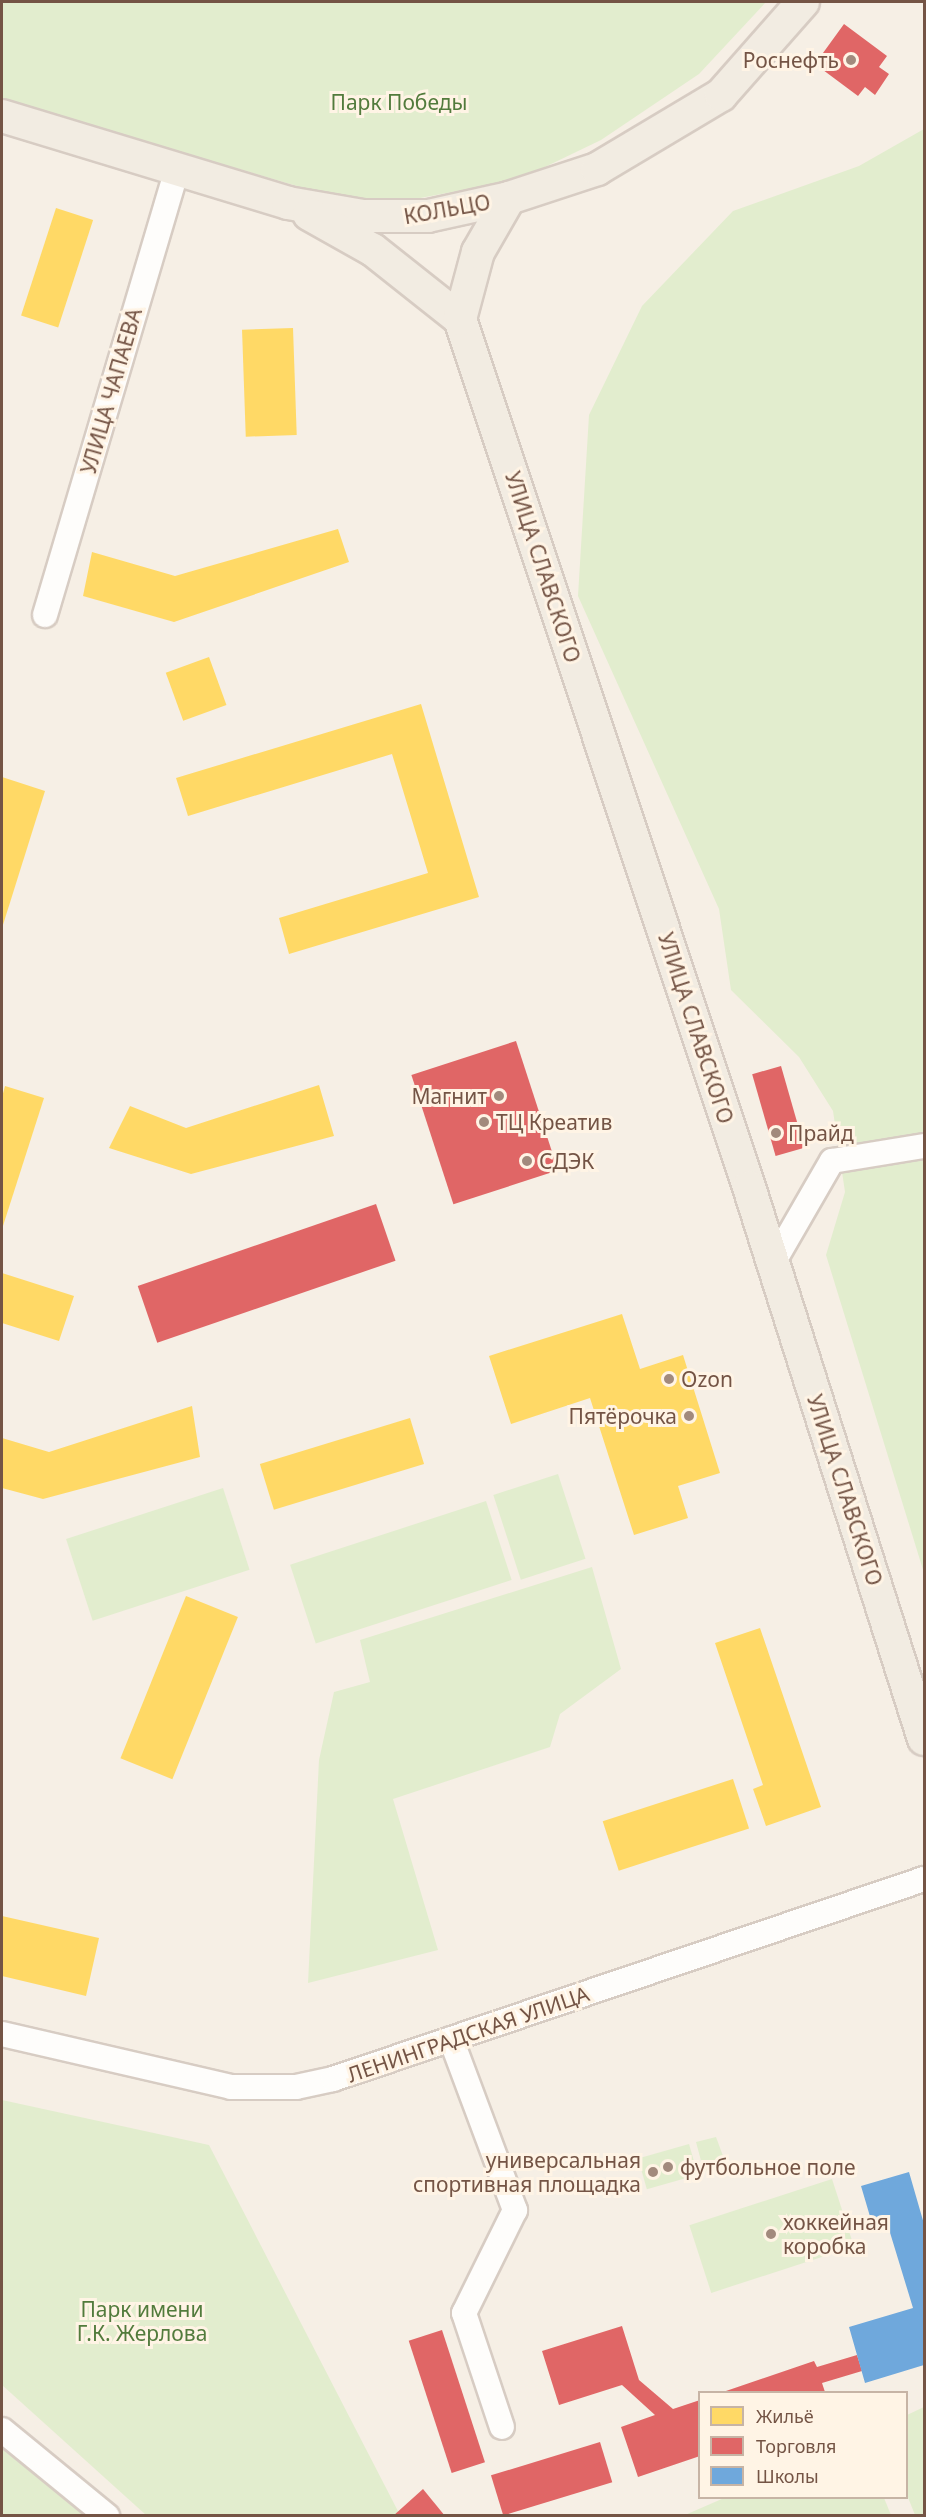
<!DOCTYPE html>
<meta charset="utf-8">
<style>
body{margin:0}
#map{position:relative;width:926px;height:2517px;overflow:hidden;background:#f6efe5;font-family:"Noto Sans",sans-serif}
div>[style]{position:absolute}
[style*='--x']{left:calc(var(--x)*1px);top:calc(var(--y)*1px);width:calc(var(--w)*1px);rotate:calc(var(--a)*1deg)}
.green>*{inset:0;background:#e2edce;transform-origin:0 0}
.homes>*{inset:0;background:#ffd966;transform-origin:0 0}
.shops>*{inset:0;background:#e06666;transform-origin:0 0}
.schools>*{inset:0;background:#6fa8dc}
.roads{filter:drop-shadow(2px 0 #d7ccc3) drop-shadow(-2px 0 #d7ccc3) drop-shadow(0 2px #d7ccc3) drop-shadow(0 -2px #d7ccc3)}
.minor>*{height:24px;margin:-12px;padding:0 12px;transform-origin:12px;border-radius:12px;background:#fefdfb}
.major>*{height:32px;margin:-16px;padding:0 16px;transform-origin:16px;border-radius:16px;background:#f2ece2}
.dots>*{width:16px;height:16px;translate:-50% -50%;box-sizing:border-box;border:3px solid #fff4e5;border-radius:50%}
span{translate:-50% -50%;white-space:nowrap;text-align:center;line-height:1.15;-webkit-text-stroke:6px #fff4e5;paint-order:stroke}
.poi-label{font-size:21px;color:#745445}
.right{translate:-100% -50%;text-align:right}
.left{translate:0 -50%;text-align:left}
.park-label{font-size:21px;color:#527b3c}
.street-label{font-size:21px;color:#745445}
.frame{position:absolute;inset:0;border:3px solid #745445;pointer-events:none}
.legend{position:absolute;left:698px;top:2391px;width:210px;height:108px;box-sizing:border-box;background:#fff4e5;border:2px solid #c7b4a5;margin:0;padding:8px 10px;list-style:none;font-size:18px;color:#745445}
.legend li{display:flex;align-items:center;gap:12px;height:30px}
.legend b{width:30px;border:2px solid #c7b4a5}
</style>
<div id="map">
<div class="green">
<i style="clip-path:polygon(2px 2px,766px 2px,699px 74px,601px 140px,520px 179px,394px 203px,338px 198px,2px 100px)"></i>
<i style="clip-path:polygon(924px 129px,924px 1573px,826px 1255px,845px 1192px,833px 1111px,799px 1057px,731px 990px,719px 909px,578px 596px,589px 415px,642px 306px,733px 211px,859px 166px)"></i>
<i style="left:558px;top:1474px;width:89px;height:68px;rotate:72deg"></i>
<i style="left:223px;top:1488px;width:86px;height:165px;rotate:72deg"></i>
<i style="left:486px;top:1501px;width:83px;height:206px;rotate:72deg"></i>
<i style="clip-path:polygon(592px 1567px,621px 1669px,560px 1714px,550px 1747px,393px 1799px,438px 1950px,308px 1983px,319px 1760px,334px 1692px,370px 1682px,360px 1640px)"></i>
<i style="clip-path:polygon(2px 2100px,209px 2145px,400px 2515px,146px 2515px,2px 2385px)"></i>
<i style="clip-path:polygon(716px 2137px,726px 2164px,704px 2172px,696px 2142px)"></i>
<i style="left:689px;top:2144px;width:32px;height:53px;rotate:74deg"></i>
<i style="left:832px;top:2179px;width:71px;height:150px;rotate:72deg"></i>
<i style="clip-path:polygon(924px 2407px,924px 2515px,915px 2515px,907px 2495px,907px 2415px)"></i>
<i style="clip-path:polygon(2px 2416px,119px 2515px,2px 2515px)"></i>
<i style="clip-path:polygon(724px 2498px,884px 2498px,891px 2515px,685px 2515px)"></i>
</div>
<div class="homes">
<i style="left:56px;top:208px;width:39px;height:113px;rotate:18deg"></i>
<i style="left:293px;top:328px;width:107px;height:51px;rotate:88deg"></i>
<i style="clip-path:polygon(338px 529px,349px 562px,174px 622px,83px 596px,92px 552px,175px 576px)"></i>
<i style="left:209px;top:657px;width:51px;height:46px;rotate:70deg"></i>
<i style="clip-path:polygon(421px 704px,479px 897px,289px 954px,279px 918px,428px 873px,392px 754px,188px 816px,176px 778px)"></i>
<i style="clip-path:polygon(2px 777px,45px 791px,2px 928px)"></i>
<i style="clip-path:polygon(319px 1085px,334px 1136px,191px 1174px,109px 1148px,130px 1106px,186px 1128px)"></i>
<i style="clip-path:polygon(5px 1086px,44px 1098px,2px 1229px,2px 1097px)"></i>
<i style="clip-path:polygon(2px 1273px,74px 1296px,59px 1341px,2px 1323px)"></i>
<i style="clip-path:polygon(622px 1314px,640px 1369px,683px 1355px,720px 1473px,678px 1486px,688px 1518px,634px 1535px,590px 1398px,511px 1424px,489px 1356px)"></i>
<i style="clip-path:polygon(192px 1406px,200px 1457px,43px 1499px,2px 1488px,2px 1438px,49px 1452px)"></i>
<i style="left:410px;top:1418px;width:48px;height:157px;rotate:73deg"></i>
<i style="left:186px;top:1596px;width:56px;height:175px;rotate:22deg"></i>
<i style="clip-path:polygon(760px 1628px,821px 1807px,766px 1826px,753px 1789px,763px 1785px,715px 1643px)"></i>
<i style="left:733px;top:1779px;width:52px;height:137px;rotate:72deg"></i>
<i style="clip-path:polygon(2px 1916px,99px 1938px,86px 1996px,2px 1976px)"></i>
</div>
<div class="shops">
<i style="clip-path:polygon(844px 24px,887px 56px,879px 67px,889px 74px,875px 95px,865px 87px,858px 96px,815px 64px)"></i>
<i style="left:516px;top:1041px;width:136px;height:110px;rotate:72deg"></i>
<i style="left:781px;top:1066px;width:85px;height:30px;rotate:74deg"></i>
<i style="left:376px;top:1204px;width:60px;height:252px;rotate:71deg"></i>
<i style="clip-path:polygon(622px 2326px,639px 2380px,673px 2409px,700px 2400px,700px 2456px,638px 2477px,621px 2427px,655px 2415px,622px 2385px,559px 2405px,542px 2351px)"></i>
<i style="left:442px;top:2330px;width:139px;height:35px;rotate:72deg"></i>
<i style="clip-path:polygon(857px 2355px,862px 2371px,822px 2383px,825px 2392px,723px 2392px,814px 2361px,817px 2367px)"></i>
<i style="left:600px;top:2442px;width:42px;height:114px;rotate:73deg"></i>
<i style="clip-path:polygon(423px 2489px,445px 2516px,393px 2516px)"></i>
</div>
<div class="schools">
<i style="clip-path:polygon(909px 2172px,924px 2224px,924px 2365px,865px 2383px,849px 2327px,913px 2308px,888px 2226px,874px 2230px,861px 2186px)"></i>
</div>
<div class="roads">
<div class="minor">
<i style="--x:45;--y:615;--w:467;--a:-73.5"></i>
<i style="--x:773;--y:1263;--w:118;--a:-60"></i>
<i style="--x:832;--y:1161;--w:93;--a:-9.3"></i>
<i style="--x:2;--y:2034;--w:235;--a:13"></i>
<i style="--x:231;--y:2087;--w:65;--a:0"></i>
<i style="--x:296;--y:2087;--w:38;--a:-12"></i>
<i style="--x:333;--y:2079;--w:624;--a:-18.7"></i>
<i style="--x:451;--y:2039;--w:183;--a:69.5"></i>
<i style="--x:515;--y:2210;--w:115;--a:116.3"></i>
<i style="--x:464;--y:2313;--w:120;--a:71.6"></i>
<i style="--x:2;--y:2430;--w:136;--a:39.3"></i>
</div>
<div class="major">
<i style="--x:2;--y:116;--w:299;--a:16.9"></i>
<i style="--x:288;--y:203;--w:76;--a:9.8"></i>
<i style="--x:363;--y:216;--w:65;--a:0"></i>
<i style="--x:428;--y:216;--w:83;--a:-12.5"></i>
<i style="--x:509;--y:198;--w:93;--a:-18.2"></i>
<i style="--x:597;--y:169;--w:144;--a:-30.8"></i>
<i style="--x:721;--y:95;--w:124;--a:-48.6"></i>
<i style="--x:309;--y:214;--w:73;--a:29.4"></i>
<i style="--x:373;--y:250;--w:111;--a:38.4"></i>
<i style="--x:460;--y:319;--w:915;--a:71.58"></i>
<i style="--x:749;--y:1187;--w:579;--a:72.41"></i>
<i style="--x:460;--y:319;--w:69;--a:-75"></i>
<i style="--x:478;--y:252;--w:62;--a:-60.1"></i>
</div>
</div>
<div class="dots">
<i style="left:851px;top:60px;background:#a28a7d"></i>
<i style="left:499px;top:1096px;background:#a28a7d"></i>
<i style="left:484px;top:1122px;background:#a28a7d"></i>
<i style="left:776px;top:1133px;background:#a28a7d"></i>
<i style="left:527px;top:1161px;background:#a28a7d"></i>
<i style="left:669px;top:1379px;background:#a28a7d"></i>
<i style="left:689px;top:1416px;background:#a28a7d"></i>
<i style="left:668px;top:2167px;background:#a28a7d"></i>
<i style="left:653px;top:2172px;background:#a28a7d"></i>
<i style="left:771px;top:2234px;background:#a28a7d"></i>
</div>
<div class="poi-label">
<span class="right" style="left:839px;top:60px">Роснефть</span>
<span class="right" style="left:487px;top:1096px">Магнит</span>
<span class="left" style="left:496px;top:1122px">ТЦ Креатив</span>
<span class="left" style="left:788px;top:1133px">Прайд</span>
<span class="left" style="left:539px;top:1161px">СДЭК</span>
<span class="left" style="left:681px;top:1379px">Ozon</span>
<span class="right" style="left:677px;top:1416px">Пятёрочка</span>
<span class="right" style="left:641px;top:2172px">универсальная<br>спортивная площадка</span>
<span class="left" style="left:680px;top:2167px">футбольное поле</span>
<span class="left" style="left:783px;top:2234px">хоккейная<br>коробка</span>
</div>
<div class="park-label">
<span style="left:399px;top:102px">Парк Победы</span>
<span style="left:142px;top:2321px">Парк имени<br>Г.К. Жерлова</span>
</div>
<div class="street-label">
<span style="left:447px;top:209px;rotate:-10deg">КОЛЬЦО</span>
<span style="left:111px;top:391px;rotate:-74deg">УЛИЦА ЧАПАЕВА</span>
<span style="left:543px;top:567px;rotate:72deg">УЛИЦА СЛАВСКОГО</span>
<span style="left:696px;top:1028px;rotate:72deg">УЛИЦА СЛАВСКОГО</span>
<span style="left:845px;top:1490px;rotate:72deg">УЛИЦА СЛАВСКОГО</span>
<span style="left:468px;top:2034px;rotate:-19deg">ЛЕНИНГРАДСКАЯ УЛИЦА</span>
</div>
<div class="frame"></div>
<ul class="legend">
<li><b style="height:16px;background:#ffd966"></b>Жильё</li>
<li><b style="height:16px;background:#e06666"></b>Торговля</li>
<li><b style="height:16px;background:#6fa8dc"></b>Школы</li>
</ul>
</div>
